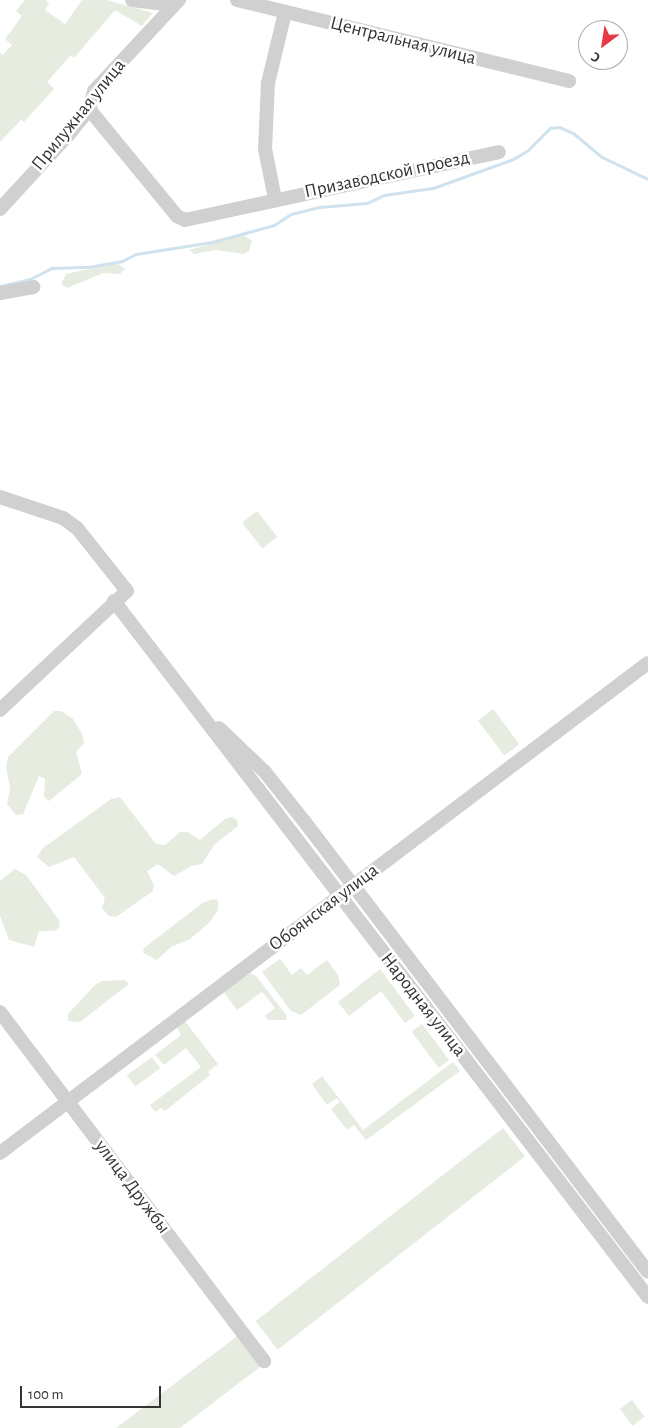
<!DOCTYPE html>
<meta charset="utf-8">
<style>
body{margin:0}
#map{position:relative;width:648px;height:1428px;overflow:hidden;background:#fff;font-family:"Alegreya Sans",sans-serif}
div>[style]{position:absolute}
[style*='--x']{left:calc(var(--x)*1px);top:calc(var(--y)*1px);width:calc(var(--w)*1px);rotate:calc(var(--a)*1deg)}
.green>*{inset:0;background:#e6ecdf;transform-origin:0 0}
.stream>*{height:3px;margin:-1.5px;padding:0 1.5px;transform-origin:1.5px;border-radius:1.5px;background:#cfe2ee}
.minor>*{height:14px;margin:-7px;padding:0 7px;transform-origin:7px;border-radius:7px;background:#d0d0d0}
span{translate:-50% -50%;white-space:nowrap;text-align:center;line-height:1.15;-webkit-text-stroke:5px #fff;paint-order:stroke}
.street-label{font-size:19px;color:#333}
.north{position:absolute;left:578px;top:20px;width:50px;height:50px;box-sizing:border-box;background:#fff;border:1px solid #adadad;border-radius:50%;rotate:211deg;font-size:14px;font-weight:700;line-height:20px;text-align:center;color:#333}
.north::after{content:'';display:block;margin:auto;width:18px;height:22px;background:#e63946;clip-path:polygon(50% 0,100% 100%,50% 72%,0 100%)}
.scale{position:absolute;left:20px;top:1386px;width:141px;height:22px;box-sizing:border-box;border:2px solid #333;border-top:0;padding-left:6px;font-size:15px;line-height:18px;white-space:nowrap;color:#333;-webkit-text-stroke:4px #fff;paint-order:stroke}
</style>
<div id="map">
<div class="green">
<i style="clip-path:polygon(25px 0,46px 0,49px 4px,45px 10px,65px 24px,82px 0,107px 0,153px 13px,142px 26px,115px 10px,74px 58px,71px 55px,47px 82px,54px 89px,24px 122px,21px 120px,0 142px,0 53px,3px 55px,12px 45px,5px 39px,22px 16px,16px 11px)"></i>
<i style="clip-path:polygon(244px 235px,252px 241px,249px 251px,244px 254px,216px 250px,194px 254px,189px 250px)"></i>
<i style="clip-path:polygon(117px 263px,125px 269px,120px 274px,103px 273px,67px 288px,61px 284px,66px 274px)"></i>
<i style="left:257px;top:511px;width:33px;height:19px;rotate:52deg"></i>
<i style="left:493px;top:709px;width:44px;height:19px;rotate:53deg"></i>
<i style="clip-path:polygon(54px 711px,61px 711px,73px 719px,83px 736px,84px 743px,76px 752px,82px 774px,49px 801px,44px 797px,45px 779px,39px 776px,23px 814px,16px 815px,7px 804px,10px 788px,6px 767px,8px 757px)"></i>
<i style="clip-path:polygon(120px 797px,156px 844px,165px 845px,180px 832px,187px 832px,200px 840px,225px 819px,232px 817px,237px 820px,238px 826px,214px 845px,202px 864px,192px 866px,174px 876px,158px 864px,147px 871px,154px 885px,153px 891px,116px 917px,109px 916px,102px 908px,105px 898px,74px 857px,49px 867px,37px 857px,43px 848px,111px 799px)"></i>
<i style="clip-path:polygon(15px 869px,26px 875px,59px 920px,60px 927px,54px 931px,39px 931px,34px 947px,9px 940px,0 916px,0 881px)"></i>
<i style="clip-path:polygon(214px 899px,218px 901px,218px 910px,209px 923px,190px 939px,171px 947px,157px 960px,143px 953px,144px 948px,204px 902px)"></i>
<i style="clip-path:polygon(280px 959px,292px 975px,301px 968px,307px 975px,327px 960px,338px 975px,340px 985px,301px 1015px,291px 1011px,262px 972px)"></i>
<i style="clip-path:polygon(380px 969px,415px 1016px,405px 1023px,381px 991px,349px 1016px,338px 1002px)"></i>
<i style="clip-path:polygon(250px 973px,256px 976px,287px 1016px,286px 1020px,268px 1020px,265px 1016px,275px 1008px,262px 992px,237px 1010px,222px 990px)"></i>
<i style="clip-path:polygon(125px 980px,129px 984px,80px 1022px,68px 1021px,68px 1014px,95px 985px,102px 981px)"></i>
<i style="clip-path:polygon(184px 1020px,218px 1064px,208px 1072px,210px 1075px,165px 1111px,161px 1108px,155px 1112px,150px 1105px,201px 1067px,186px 1048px,164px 1065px,155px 1055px,181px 1035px,176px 1026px)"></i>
<i style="left:422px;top:1024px;width:45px;height:13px;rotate:53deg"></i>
<i style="left:152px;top:1057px;width:14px;height:31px;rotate:54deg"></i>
<i style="clip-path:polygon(453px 1062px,460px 1071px,366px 1140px,354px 1125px,347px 1130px,331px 1109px,340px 1102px,337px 1098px,327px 1105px,312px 1084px,322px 1076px,363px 1130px)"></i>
<i style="left:503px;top:1128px;width:36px;height:314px;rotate:52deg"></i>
<i style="clip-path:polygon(240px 1334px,264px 1364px,180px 1428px,116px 1428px)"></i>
<i style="left:632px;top:1400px;width:21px;height:15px;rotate:53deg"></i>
</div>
<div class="stream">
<i style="--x:0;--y:286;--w:31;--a:-13"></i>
<i style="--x:30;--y:279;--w:25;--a:-27"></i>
<i style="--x:52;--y:268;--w:36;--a:-2"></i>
<i style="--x:88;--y:267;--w:35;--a:-10"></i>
<i style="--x:122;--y:261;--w:16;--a:-27"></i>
<i style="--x:136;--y:254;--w:77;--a:-9"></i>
<i style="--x:212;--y:242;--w:64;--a:-15.3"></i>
<i style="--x:274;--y:225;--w:20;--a:-33"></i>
<i style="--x:291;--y:214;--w:30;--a:-14"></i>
<i style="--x:320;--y:207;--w:47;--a:-4.9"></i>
<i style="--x:367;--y:203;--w:19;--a:-25"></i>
<i style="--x:384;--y:195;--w:49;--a:-8.1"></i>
<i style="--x:433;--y:188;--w:85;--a:-19.9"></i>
<i style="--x:513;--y:159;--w:16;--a:-30"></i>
<i style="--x:527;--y:151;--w:33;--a:-45"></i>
<i style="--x:550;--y:128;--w:9;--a:-6"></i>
<i style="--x:559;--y:127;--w:15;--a:23"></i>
<i style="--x:573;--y:133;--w:38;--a:40"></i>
<i style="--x:602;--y:157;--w:51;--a:25.6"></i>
</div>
<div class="minor">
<i style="--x:132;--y:0;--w:39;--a:7"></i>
<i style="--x:237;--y:0;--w:342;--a:13.7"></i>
<i style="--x:89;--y:109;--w:139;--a:50.6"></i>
<i style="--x:177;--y:216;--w:9;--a:27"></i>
<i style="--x:185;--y:220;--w:321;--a:-12.2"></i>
<i style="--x:275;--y:199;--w:51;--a:-101.3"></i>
<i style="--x:265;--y:149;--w:66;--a:-87.4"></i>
<i style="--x:268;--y:83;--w:73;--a:-76.5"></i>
<i style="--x:0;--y:209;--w:102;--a:-47.4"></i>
<i style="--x:69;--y:134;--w:32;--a:-51"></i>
<i style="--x:89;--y:109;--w:19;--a:-74"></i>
<i style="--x:94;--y:91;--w:125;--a:-47"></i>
<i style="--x:0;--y:293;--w:34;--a:-10"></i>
<i style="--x:0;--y:497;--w:66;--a:18.4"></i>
<i style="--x:63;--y:518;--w:17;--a:36"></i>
<i style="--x:77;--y:528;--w:80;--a:51.6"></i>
<i style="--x:127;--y:591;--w:174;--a:136.9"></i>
<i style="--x:114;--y:601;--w:877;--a:52.5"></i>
<i style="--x:219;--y:728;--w:64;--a:43.7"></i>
<i style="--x:265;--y:772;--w:63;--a:51.5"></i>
<i style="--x:304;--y:821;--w:567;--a:52.67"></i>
<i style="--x:0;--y:1012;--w:438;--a:52.9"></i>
<i style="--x:0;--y:1153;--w:812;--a:-37.1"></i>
</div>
<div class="street-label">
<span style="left:403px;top:41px;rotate:14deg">Центральная улица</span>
<span style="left:79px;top:115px;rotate:-51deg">Прилужная улица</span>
<span style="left:387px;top:175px;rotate:-12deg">Призаводской проезд</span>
<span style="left:324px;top:908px;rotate:-37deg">Обоянская улица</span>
<span style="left:423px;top:1005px;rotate:52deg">Народная улица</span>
<span style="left:132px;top:1187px;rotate:53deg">улица Дружбы</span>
</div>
<div class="north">С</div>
<div class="scale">100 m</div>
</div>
